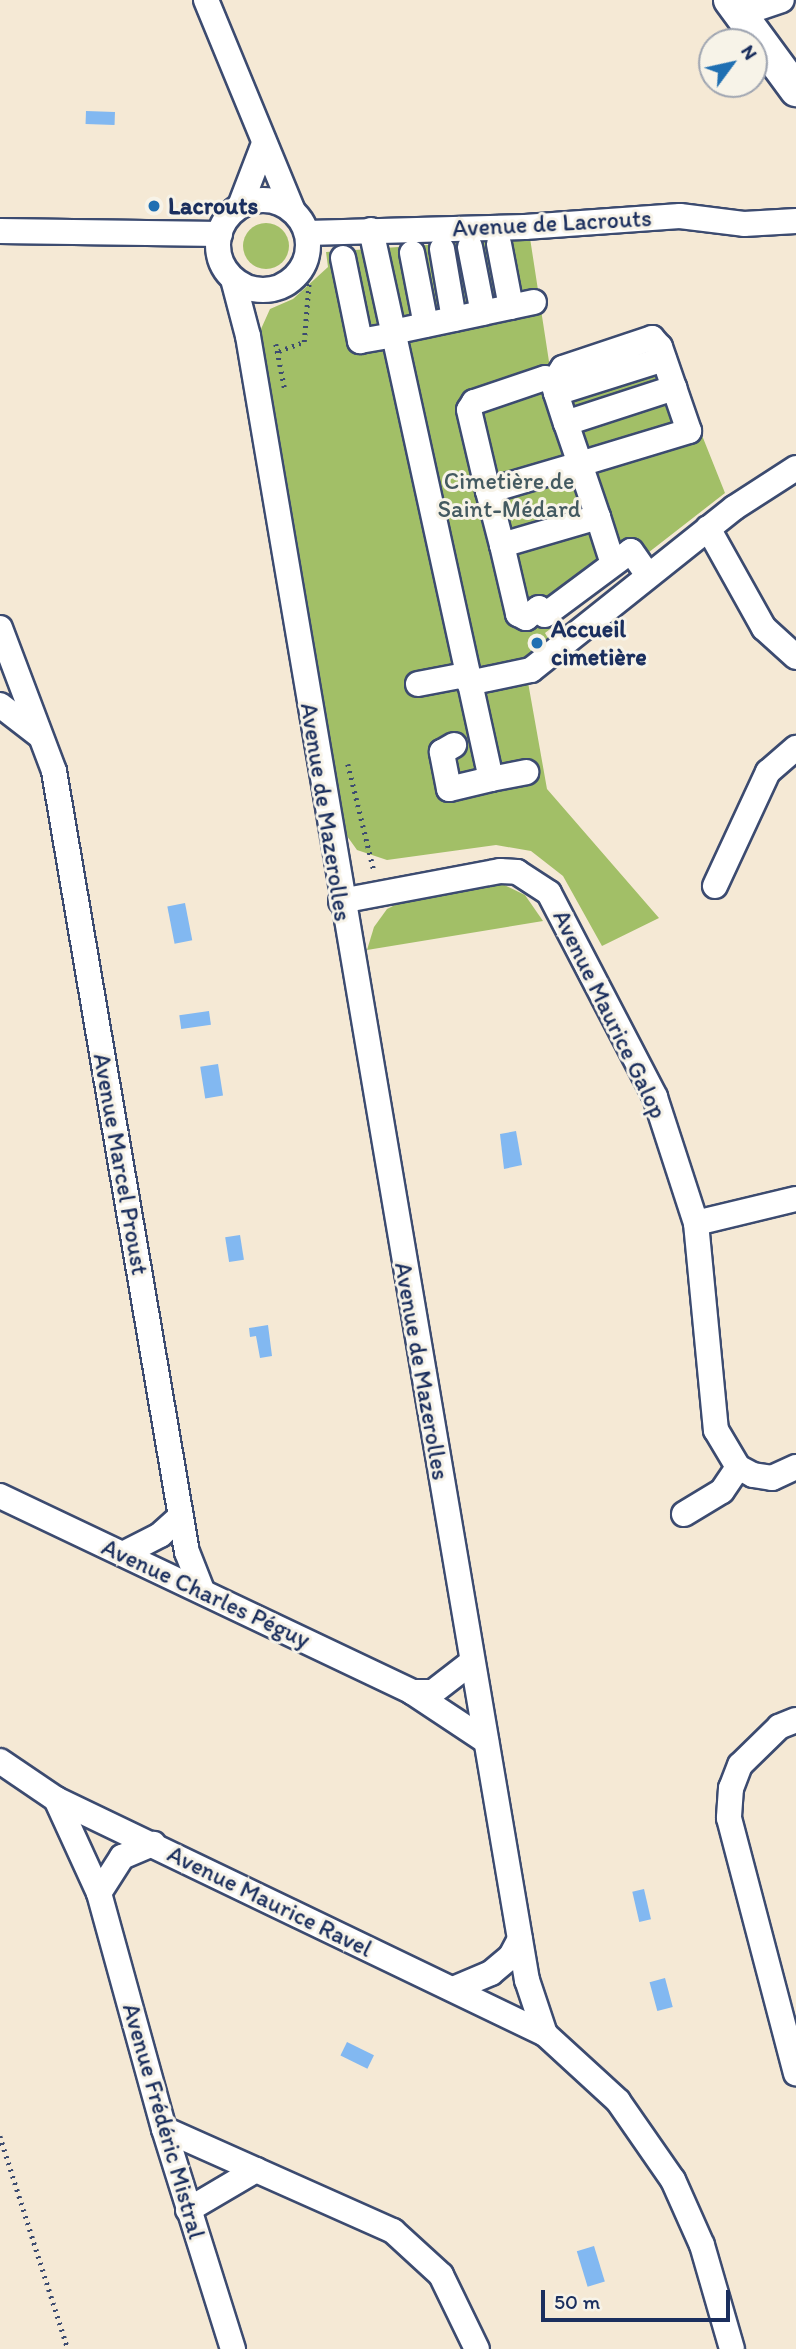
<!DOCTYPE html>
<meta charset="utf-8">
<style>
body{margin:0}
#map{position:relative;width:796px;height:2349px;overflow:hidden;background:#f5e9d5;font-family:Itim,sans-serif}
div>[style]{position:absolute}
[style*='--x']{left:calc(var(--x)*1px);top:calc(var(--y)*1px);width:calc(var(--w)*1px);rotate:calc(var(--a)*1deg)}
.green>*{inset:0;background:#a2bf67}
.round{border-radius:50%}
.water>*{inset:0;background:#82b8f1;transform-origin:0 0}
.path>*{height:4.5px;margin-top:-2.25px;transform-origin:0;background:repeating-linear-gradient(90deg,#3c4b70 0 2px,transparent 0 7px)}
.roads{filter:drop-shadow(2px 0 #3c4b70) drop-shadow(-2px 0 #3c4b70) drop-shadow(0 2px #3c4b70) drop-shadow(0 -2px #3c4b70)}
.minor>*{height:24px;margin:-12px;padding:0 12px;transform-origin:12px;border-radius:12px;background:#fff}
.minor>.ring{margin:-12px;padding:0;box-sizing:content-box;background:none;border:24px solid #fff;border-radius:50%}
.major>*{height:32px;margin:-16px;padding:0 16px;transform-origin:16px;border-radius:16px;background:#fff}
.dots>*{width:19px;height:19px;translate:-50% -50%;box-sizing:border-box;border:4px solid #f7f3e8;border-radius:50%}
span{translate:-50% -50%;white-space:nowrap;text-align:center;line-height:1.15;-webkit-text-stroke:6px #f7f3e8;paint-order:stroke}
.poi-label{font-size:24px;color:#1b2f5e;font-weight:700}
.left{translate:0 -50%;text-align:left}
.street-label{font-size:24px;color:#1b2f5e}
.park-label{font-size:24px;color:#445a61}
.north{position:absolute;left:698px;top:28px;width:70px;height:70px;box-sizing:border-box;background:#f7f3e8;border:2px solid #9fa5b1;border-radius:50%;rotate:57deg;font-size:19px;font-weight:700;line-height:28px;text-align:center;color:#1b2f5e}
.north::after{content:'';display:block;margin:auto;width:24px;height:32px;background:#1f6fb2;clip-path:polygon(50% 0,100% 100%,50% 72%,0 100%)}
.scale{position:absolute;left:541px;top:2290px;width:189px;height:32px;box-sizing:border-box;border:4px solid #1b2f5e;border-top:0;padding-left:9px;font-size:21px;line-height:24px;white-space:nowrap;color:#1b2f5e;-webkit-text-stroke:5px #f7f3e8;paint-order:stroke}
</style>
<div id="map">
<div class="green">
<i class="round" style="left:243px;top:223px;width:46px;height:46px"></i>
<i style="clip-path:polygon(530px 238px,550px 368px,660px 330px,725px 493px,545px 633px,553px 647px,526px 671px,547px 789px,659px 918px,602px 946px,563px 876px,531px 851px,496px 845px,387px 860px,357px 850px,347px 836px,261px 329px,270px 309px,293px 299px,328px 267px,326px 252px)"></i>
<i style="clip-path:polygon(502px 884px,525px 895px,543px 921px,367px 950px,374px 927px,387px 909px,403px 901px)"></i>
</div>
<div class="water">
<i style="left:86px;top:111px;width:29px;height:13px;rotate:2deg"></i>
<i style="left:185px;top:903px;width:38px;height:18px;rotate:79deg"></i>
<i style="left:209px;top:1011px;width:14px;height:30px;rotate:82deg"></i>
<i style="left:218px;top:1064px;width:32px;height:18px;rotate:81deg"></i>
<i style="clip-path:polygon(516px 1131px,522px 1165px,504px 1169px,500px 1134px)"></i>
<i style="left:240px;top:1235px;width:25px;height:15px;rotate:81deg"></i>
<i style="clip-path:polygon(268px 1325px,272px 1356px,260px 1358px,256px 1336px,250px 1337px,249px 1328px)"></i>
<i style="left:644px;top:1889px;width:31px;height:12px;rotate:77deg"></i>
<i style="left:665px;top:1978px;width:30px;height:16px;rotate:75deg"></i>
<i style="left:347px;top:2042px;width:30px;height:15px;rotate:26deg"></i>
<i style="left:594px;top:2246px;width:37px;height:18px;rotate:73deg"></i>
</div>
<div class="path">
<i style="--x:276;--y:344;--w:47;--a:78.9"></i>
<i style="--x:279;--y:351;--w:27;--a:-20"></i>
<i style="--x:304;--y:342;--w:61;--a:-85.3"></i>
<i style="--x:348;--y:764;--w:110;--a:76.3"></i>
<i style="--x:0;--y:2136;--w:224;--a:72.3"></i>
</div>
<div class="roads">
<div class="minor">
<i style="--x:206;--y:0;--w:228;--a:67.6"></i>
<i style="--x:741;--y:14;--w:43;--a:-18.9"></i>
<i class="ring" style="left:218px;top:200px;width:66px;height:66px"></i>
<i style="--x:240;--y:206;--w:64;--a:-69"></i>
<i style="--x:371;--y:230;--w:562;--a:77.67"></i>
<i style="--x:491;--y:779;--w:43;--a:166.6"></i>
<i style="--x:449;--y:789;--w:38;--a:-101"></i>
<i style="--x:442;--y:752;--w:14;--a:-30"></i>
<i style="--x:0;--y:231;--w:220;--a:0.8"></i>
<i style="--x:307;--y:233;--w:218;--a:-1.6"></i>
<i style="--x:525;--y:227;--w:155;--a:-4.1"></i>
<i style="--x:680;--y:216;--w:64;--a:7.1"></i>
<i style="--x:744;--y:224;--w:52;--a:-3.3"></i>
<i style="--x:499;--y:244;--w:64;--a:79.2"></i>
<i style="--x:470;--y:247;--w:67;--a:78.9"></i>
<i style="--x:442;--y:249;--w:71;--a:80.3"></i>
<i style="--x:412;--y:253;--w:73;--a:79"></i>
<i style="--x:343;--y:258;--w:85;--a:78.4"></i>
<i style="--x:360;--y:341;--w:35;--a:-10"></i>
<i style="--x:233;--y:279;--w:59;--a:75.3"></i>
<i style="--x:248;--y:336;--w:1668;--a:80.37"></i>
<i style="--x:527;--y:1980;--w:57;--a:71.6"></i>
<i style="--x:545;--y:2034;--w:99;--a:42.5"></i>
<i style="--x:618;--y:2101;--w:96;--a:55.2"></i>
<i style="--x:673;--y:2180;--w:71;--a:66"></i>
<i style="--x:702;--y:2245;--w:108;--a:73.9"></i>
<i style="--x:393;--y:332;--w:144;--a:-12"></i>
<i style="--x:553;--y:383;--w:9;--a:-148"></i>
<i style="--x:545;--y:378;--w:75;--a:161.3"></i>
<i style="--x:474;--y:402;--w:9;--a:122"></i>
<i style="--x:469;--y:410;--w:83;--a:76.8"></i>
<i style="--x:488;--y:491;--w:96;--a:-16.4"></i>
<i style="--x:580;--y:464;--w:114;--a:-16.8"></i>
<i style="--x:689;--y:431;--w:89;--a:-109"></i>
<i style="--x:660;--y:347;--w:12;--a:-132"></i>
<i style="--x:652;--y:338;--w:94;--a:161.4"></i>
<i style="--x:563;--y:368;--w:18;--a:124"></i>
<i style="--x:553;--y:383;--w:10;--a:73"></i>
<i style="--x:556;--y:393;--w:32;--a:72"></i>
<i style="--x:566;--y:423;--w:43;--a:71.1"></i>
<i style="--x:580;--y:464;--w:56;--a:71.2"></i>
<i style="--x:598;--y:517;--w:46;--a:72.3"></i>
<i style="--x:556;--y:393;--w:113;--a:-17.5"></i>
<i style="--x:566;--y:423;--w:114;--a:-18"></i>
<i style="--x:488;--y:491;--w:56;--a:75.5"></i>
<i style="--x:502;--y:545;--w:100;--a:-16.3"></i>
<i style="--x:708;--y:528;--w:115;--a:60.8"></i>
<i style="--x:764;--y:628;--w:43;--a:42.2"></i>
<i style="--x:502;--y:545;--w:71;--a:76.9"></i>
<i style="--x:518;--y:614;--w:9;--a:27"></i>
<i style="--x:526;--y:618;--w:16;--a:-38"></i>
<i style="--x:539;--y:608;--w:9;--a:49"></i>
<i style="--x:545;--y:615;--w:107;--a:-36.7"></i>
<i style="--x:631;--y:551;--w:28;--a:55"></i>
<i style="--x:0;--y:628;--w:153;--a:69.3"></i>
<i style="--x:54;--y:771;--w:792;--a:80.34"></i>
<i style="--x:187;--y:1552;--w:41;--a:68.5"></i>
<i style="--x:469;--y:683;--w:63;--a:-11.8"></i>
<i style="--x:531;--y:670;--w:260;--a:-38.6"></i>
<i style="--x:734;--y:508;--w:74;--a:-32.8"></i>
<i style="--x:418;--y:684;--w:48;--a:-10.8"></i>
<i style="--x:0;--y:705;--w:49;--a:37.6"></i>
<i style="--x:491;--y:779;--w:36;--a:-11"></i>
<i style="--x:715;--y:886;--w:126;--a:-65.1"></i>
<i style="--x:768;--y:772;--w:37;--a:-41"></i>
<i style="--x:341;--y:901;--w:162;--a:-10.7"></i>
<i style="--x:500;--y:871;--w:17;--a:3"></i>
<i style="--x:517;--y:872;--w:38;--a:33"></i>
<i style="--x:549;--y:893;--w:230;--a:62.5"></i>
<i style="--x:655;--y:1097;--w:133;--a:72"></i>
<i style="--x:696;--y:1223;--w:208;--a:84.5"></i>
<i style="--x:716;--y:1430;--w:43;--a:59.3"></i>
<i style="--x:738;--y:1467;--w:17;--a:28"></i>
<i style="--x:753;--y:1475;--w:19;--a:9"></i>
<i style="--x:772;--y:1478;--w:26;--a:-25"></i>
<i style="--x:696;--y:1223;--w:103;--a:-13.5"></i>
<i style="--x:0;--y:1496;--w:456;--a:25.4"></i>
<i style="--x:412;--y:1692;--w:89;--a:33.5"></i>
<i style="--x:684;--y:1514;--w:44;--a:-31.2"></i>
<i style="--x:722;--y:1491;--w:29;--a:-56"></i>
<i style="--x:123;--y:1554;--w:42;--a:-27.2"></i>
<i style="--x:160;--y:1535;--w:28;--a:-42"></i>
<i style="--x:412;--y:1692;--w:21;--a:0"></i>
<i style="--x:433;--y:1692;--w:49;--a:-37.6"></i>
<i style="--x:796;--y:1720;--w:18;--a:158"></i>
<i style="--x:779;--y:1727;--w:54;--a:135.7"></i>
<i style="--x:740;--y:1765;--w:25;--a:111"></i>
<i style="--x:731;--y:1788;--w:30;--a:94"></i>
<i style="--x:729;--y:1818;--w:264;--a:75.3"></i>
<i style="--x:0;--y:1761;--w:68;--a:34.2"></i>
<i style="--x:56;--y:1799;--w:543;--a:25.67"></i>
<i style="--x:56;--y:1799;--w:103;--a:65.4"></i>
<i style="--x:99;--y:1893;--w:245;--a:74.6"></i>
<i style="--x:164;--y:2129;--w:231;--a:72.6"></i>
<i style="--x:99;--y:1893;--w:43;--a:-57.4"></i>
<i style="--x:122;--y:1857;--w:34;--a:-23"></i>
<i style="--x:453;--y:1989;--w:41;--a:-22.8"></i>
<i style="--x:491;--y:1973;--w:26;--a:-40"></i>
<i style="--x:511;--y:1956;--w:19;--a:-62"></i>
<i style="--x:164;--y:2129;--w:251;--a:24"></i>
<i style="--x:393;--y:2231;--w:65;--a:42.5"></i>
<i style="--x:441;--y:2275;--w:82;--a:64.1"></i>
<i style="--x:188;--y:2210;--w:79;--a:-30.5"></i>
</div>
<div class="major">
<i style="--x:730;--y:0;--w:112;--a:53.7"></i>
</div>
</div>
<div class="dots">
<i style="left:154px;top:206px;background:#1f6fb2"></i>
<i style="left:537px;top:643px;background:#1f6fb2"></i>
</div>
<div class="poi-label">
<span class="left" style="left:168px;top:206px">Lacrouts</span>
<span class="left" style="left:551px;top:643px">Accueil<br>cimetière</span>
</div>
<div class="street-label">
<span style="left:552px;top:223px;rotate:-3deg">Avenue de Lacrouts</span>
<span style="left:326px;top:812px;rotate:81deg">Avenue de Mazerolles</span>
<span style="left:610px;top:1014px;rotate:64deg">Avenue Maurice Galop</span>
<span style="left:121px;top:1164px;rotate:80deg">Avenue Marcel Proust</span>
<span style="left:422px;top:1371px;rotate:80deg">Avenue de Mazerolles</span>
<span style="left:206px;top:1593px;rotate:25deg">Avenue Charles Péguy</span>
<span style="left:270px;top:1901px;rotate:26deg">Avenue Maurice Ravel</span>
<span style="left:164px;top:2121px;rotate:74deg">Avenue Frédéric Mistral</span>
</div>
<div class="park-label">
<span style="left:509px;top:495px">Cimetière de<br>Saint-Médard</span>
</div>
<div class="north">N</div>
<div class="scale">50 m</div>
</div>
